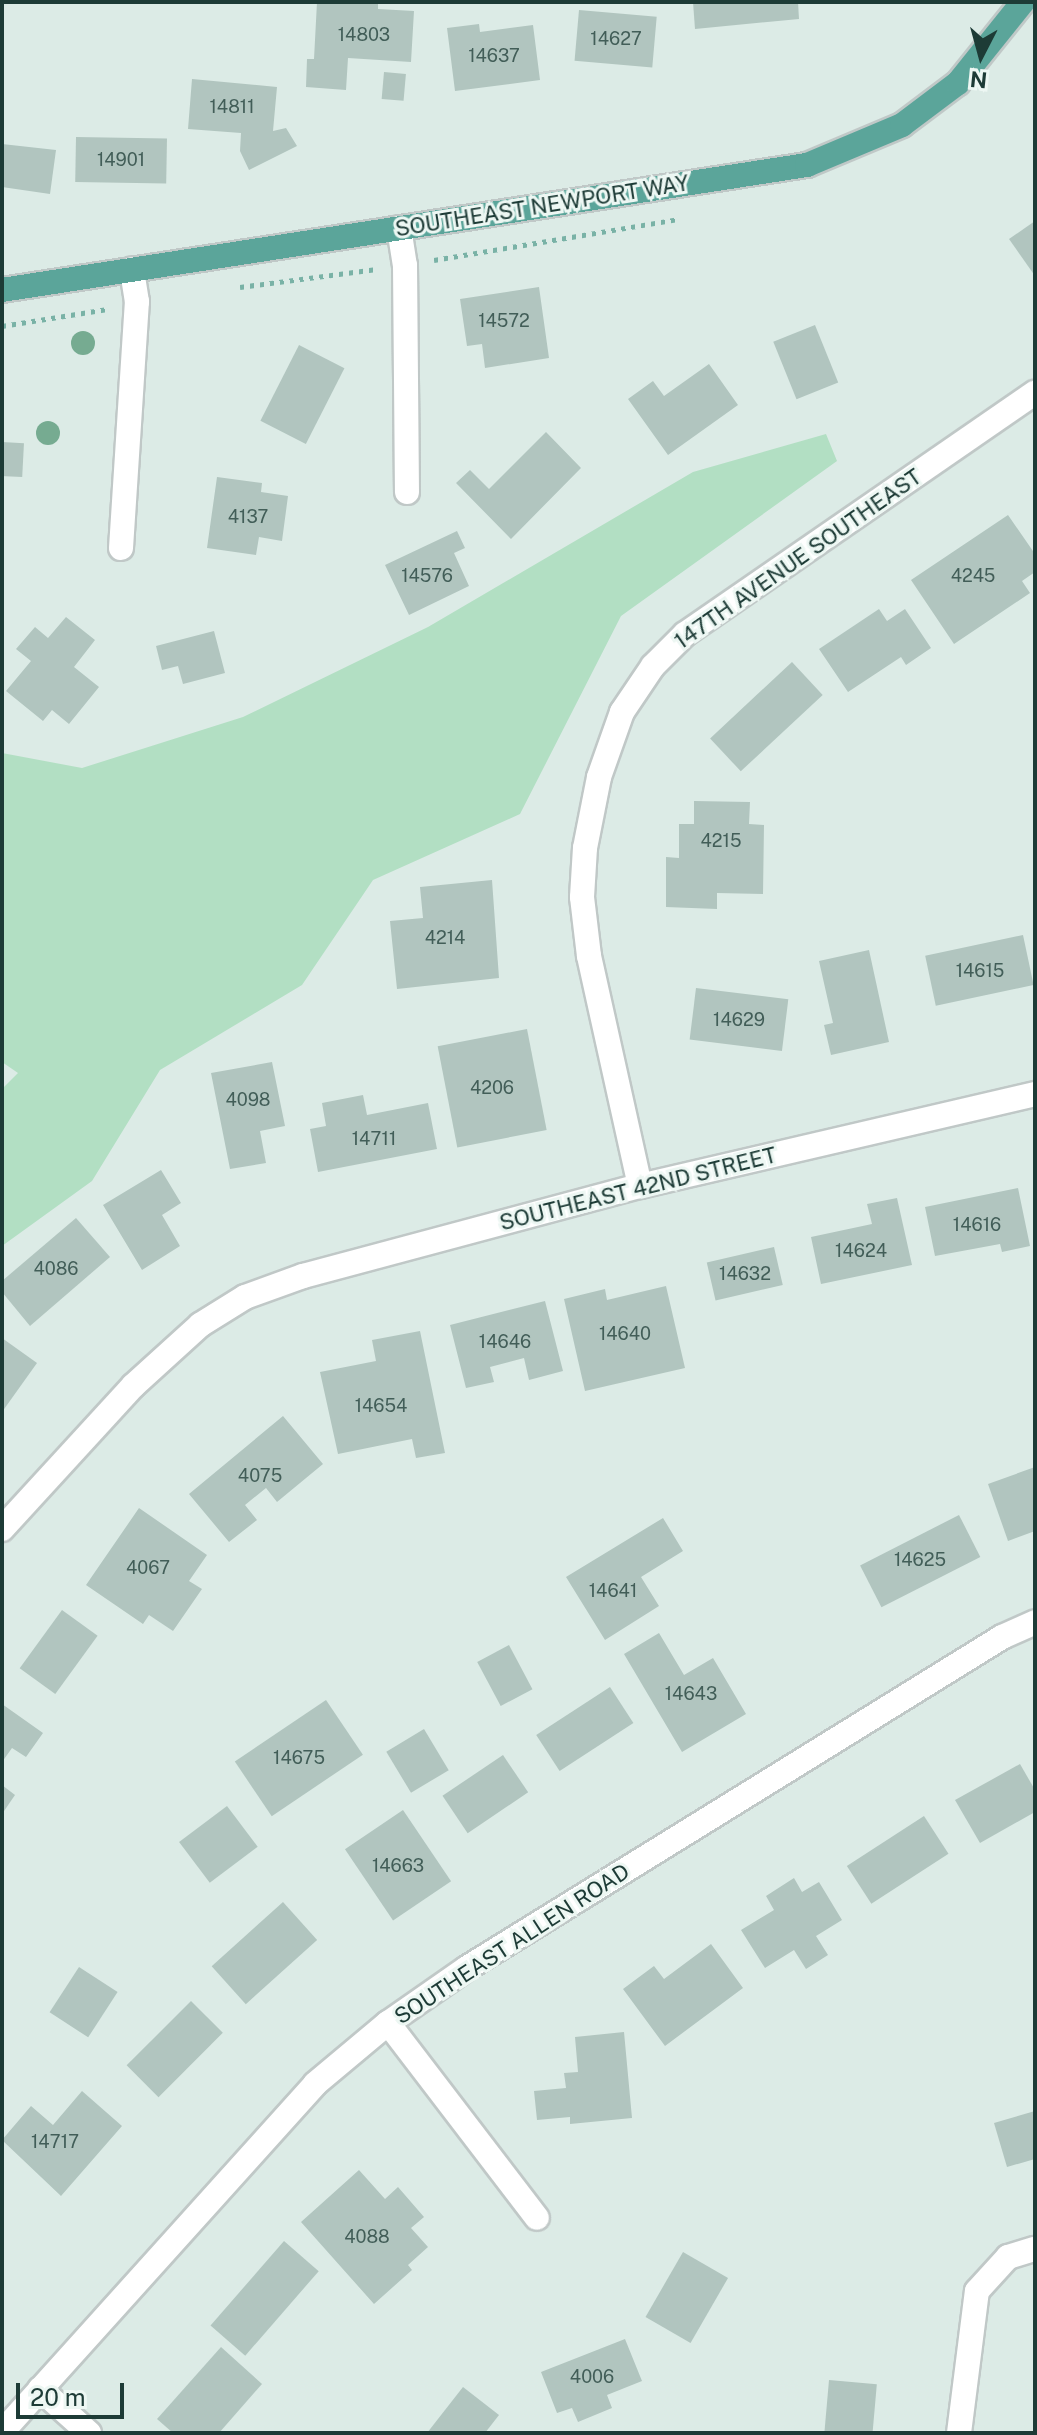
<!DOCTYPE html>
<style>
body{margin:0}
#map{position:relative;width:1037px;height:2435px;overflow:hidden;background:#dcebe6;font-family:"Public Sans",sans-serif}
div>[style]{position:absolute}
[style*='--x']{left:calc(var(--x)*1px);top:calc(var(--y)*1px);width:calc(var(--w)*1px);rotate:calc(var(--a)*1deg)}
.green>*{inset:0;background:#b2dfc3}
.building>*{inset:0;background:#b1c5bf;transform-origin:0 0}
.path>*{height:5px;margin-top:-2.5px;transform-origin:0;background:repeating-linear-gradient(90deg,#79b2a6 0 4px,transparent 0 10px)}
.roads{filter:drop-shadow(2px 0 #c0c8c7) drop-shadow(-2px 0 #c0c8c7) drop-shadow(0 2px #c0c8c7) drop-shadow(0 -2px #c0c8c7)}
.minor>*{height:24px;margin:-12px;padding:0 12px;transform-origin:12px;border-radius:12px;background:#fff}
.major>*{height:24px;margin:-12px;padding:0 12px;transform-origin:12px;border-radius:12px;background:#5ba59a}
.trees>*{width:24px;height:24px;margin:-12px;border-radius:50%;background:#76ab91}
span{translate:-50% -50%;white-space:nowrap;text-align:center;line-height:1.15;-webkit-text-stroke:6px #edf7f3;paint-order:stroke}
.number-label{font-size:18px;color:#425e58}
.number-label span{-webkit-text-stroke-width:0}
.street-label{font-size:22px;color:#1d3b36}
.frame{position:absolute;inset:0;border:4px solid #1d3b36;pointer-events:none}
.north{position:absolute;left:941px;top:16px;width:80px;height:80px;-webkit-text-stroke:6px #edf7f3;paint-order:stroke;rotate:186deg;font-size:22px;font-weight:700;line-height:32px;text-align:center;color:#1d3b36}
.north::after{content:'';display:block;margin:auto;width:28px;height:36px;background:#1d3b36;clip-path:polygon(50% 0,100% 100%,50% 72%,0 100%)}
.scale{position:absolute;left:16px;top:2383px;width:108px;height:36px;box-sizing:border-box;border:4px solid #1d3b36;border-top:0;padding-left:10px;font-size:24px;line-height:28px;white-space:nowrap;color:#1d3b36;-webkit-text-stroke:6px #edf7f3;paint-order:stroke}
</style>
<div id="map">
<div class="green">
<i style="clip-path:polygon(826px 434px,837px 461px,621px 616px,520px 814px,373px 880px,302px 985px,160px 1070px,92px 1181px,2px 1246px,2px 1089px,18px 1073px,2px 1062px,2px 753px,82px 768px,243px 717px,428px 627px,693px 472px)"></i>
</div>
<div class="building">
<i style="clip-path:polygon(317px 2px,378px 2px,378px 9px,414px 11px,411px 62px,348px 58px,346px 90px,306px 87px,307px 59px,314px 59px)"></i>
<i style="clip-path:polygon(693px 2px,798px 2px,799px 19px,695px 29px)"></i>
<i style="left:579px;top:10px;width:78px;height:51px;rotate:5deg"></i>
<i style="clip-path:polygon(479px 24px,480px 32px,533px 25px,540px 80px,455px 91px,447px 28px)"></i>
<i style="left:384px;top:72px;width:22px;height:27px;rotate:5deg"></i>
<i style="clip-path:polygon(192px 79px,277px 87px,273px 131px,286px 128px,297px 146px,249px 170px,240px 151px,241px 133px,188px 129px)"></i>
<i style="left:76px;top:137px;width:91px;height:45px;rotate:1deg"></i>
<i style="clip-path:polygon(2px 144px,56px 150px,50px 194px,2px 187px)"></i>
<i style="clip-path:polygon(1035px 221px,1035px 276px,1009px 239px)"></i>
<i style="clip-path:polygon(539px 287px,549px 358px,485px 368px,482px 344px,467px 346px,460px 299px)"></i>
<i style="left:815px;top:325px;width:62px;height:45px;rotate:68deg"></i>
<i style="left:299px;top:345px;width:51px;height:85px;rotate:27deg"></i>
<i style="clip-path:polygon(709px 364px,738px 405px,668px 455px,628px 399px,653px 381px,664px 396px)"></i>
<i style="clip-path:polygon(546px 432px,581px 468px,511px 539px,456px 483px,470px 470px,489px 489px)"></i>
<i style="left:2px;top:442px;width:22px;height:34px;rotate:3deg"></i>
<i style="clip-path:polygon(217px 477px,262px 483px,261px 492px,288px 496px,282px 541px,259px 537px,256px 555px,207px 548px)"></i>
<i style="clip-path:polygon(1008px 515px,1035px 554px,1035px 572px,1022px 581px,1030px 593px,954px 644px,911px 580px)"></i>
<i style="clip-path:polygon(457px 531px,465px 548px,454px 553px,469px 586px,409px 615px,385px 565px)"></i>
<i style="clip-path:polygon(879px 609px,887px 621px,905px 609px,931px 648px,906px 665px,901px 657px,848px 692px,819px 649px)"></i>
<i style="clip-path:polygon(66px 617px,95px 640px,74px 667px,99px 687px,69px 724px,52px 710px,43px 721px,6px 691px,31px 661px,16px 649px,35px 627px,48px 638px)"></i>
<i style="clip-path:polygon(214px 631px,225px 673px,183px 684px,178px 666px,162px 670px,156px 646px)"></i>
<i style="left:792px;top:662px;width:45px;height:112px;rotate:47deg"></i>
<i style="clip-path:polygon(694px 801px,750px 802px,749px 824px,764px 825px,763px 894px,717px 893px,717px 909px,666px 907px,666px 857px,679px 858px,679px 824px,694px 824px)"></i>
<i style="clip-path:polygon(492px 880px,499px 978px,397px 989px,390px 921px,423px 918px,420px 887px)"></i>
<i style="left:1023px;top:935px;width:51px;height:100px;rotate:78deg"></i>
<i style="clip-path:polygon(869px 950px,889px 1042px,831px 1055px,824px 1025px,833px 1023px,819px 961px)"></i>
<i style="left:696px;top:988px;width:93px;height:52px;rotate:7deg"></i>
<i style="left:527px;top:1029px;width:103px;height:91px;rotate:79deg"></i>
<i style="clip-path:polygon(272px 1062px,285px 1126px,260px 1131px,266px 1163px,230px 1169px,211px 1073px)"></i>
<i style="clip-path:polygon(363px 1095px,367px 1115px,428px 1103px,437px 1149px,318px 1172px,310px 1129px,326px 1126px,322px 1103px)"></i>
<i style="clip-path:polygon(161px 1170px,181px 1203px,162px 1215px,180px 1246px,142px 1270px,103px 1205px)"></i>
<i style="clip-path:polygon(1018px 1188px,1030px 1246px,1002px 1252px,1000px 1244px,935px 1256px,925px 1207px)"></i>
<i style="clip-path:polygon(897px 1198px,912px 1265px,821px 1284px,811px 1237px,872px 1224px,867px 1204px)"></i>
<i style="clip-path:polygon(76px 1218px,110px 1257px,30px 1326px,2px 1292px,2px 1281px)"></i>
<i style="left:774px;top:1247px;width:39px;height:69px;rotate:77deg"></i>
<i style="clip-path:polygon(666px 1286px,685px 1368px,585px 1391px,564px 1299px,605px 1289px,607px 1300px)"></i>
<i style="clip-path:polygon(545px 1301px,563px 1371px,529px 1380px,524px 1358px,490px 1367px,494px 1382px,466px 1388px,450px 1325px)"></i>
<i style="clip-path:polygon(420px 1331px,445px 1453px,416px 1458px,412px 1439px,338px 1454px,320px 1372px,376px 1361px,372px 1340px)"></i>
<i style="clip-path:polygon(2px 1338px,37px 1363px,2px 1412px)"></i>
<i style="clip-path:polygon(283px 1416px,323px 1464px,277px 1502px,266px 1488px,245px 1505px,257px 1520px,229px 1542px,189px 1494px)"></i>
<i style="clip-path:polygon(1035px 1467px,1035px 1531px,1008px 1541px,988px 1484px)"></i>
<i style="clip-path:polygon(139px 1508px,207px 1555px,189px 1581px,202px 1589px,173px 1631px,149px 1615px,143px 1624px,86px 1585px)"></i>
<i style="left:959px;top:1515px;width:47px;height:111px;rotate:63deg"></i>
<i style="clip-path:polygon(663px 1518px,683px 1551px,641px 1577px,659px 1606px,605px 1640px,566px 1577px)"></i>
<i style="left:62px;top:1610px;width:44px;height:72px;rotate:36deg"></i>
<i style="clip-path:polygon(659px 1633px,684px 1675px,713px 1658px,746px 1714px,682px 1752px,624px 1654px)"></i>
<i style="left:509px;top:1645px;width:50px;height:36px;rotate:62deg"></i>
<i style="left:610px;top:1687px;width:43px;height:88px;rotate:57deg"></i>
<i style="left:326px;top:1700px;width:66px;height:110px;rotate:56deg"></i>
<i style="clip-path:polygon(2px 1704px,43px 1733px,26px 1757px,12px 1748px,2px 1762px)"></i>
<i style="left:424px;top:1729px;width:48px;height:44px;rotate:59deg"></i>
<i style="left:503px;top:1755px;width:45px;height:73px;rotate:56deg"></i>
<i style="clip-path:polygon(1020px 1764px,1035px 1790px,1035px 1812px,980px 1843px,955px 1800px)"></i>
<i style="clip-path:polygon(2px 1785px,15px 1795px,2px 1814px)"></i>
<i style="left:227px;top:1806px;width:51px;height:60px;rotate:53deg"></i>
<i style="left:403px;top:1810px;width:86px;height:70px;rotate:56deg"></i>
<i style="left:924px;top:1816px;width:45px;height:92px;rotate:57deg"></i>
<i style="clip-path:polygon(794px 1878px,802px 1892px,819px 1882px,842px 1920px,816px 1936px,828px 1955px,806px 1969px,794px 1950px,765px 1968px,741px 1930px,774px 1910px,766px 1896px)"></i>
<i style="left:283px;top:1902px;width:51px;height:96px;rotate:48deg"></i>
<i style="clip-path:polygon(711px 1944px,743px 1988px,665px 2046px,623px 1989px,654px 1966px,664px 1979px)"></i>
<i style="left:79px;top:1967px;width:46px;height:54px;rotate:33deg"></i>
<i style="left:191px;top:2001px;width:45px;height:91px;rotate:45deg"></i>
<i style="clip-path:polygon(624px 2032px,632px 2118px,570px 2124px,570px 2117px,537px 2120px,534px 2091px,566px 2088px,564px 2073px,578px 2072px,575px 2037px)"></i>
<i style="clip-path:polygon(82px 2091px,122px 2126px,61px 2196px,2px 2140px,31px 2106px,53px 2125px)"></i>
<i style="clip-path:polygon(1035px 2111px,1035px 2159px,1007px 2167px,994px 2123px)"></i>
<i style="clip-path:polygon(359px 2170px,385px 2199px,398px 2187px,424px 2217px,411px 2228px,428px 2247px,408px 2265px,412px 2270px,374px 2304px,301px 2222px)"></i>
<i style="left:284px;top:2241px;width:46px;height:112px;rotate:41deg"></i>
<i style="left:683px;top:2252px;width:52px;height:75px;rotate:30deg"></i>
<i style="clip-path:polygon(625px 2339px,642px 2381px,607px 2395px,612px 2408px,578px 2422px,572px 2408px,557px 2413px,541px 2372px)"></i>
<i style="clip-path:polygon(221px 2347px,262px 2384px,219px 2433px,173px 2433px,157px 2419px)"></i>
<i style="left:829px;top:2380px;width:48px;height:53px;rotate:5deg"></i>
<i style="clip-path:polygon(463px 2387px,499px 2415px,485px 2433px,427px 2433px)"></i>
</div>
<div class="path">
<i style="--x:434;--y:260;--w:249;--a:-9.5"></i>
<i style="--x:240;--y:287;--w:138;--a:-7.5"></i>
<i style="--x:2;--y:326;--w:107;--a:-9.1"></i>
</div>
<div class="roads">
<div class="minor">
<i style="--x:399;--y:228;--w:37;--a:81"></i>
<i style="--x:405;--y:265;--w:227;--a:89.5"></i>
<i style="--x:121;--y:548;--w:247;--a:-86.3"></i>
<i style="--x:137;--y:302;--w:33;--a:-99"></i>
<i style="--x:640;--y:1186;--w:236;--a:-102.5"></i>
<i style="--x:589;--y:956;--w:59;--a:-96.8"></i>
<i style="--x:582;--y:897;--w:49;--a:-86.5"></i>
<i style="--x:585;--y:848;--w:72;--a:-78.8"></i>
<i style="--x:599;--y:777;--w:69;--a:-70.5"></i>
<i style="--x:622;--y:712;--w:55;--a:-56"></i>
<i style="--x:653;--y:666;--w:45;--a:-45"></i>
<i style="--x:685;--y:634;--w:425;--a:-34.6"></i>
<i style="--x:2;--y:1529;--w:194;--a:-47.5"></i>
<i style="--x:133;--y:1386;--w:91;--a:-42.3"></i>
<i style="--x:200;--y:1325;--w:53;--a:-31.9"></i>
<i style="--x:245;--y:1297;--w:62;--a:-19.9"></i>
<i style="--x:303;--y:1276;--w:349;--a:-15"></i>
<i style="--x:640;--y:1186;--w:406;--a:-13.1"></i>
<i style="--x:388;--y:2023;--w:245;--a:52.6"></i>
<i style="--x:40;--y:2389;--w:66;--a:41.9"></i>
<i style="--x:2;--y:2432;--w:468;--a:-48"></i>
<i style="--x:315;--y:2084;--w:95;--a:-39.9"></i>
<i style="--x:388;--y:2023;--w:96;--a:-34.8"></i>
<i style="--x:467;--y:1968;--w:629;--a:-31.74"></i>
<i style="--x:1002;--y:1637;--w:36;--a:-24"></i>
<i style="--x:959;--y:2433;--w:143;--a:-82.8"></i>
<i style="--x:977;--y:2291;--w:46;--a:-47.6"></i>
<i style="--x:1008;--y:2257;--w:28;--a:-17"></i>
</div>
<div class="major">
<i style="--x:2;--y:290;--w:815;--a:-8.83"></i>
<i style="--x:807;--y:165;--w:103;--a:-22.8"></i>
<i style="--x:902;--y:125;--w:70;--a:-36.9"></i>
<i style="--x:958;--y:83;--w:104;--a:-51.3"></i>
</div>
</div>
<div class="trees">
<i style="left:83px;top:343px"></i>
<i style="left:48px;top:433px"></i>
</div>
<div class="number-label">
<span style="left:364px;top:35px">14803</span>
<span style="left:616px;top:39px">14627</span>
<span style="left:494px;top:56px">14637</span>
<span style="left:232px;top:107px">14811</span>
<span style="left:121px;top:160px">14901</span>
<span style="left:504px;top:321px">14572</span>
<span style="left:248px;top:517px">4137</span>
<span style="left:427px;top:576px">14576</span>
<span style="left:973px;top:576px">4245</span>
<span style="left:721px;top:841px">4215</span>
<span style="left:445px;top:938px">4214</span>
<span style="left:980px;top:971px">14615</span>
<span style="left:739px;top:1020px">14629</span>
<span style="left:492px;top:1088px">4206</span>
<span style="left:248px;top:1100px">4098</span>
<span style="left:374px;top:1139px">14711</span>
<span style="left:977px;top:1225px">14616</span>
<span style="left:861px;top:1251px">14624</span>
<span style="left:56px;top:1269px">4086</span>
<span style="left:745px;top:1274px">14632</span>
<span style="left:625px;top:1334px">14640</span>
<span style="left:505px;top:1342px">14646</span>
<span style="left:381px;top:1406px">14654</span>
<span style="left:260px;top:1476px">4075</span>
<span style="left:920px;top:1560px">14625</span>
<span style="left:148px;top:1568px">4067</span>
<span style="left:613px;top:1591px">14641</span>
<span style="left:691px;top:1694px">14643</span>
<span style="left:299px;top:1758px">14675</span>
<span style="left:398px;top:1866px">14663</span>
<span style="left:55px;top:2142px">14717</span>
<span style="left:367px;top:2237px">4088</span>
<span style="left:592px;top:2377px">4006</span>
</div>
<div class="street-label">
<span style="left:542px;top:206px;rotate:-9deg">SOUTHEAST NEWPORT WAY</span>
<span style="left:798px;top:559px;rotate:-35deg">147TH AVENUE SOUTHEAST</span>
<span style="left:638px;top:1189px;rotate:-14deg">SOUTHEAST 42ND STREET</span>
<span style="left:512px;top:1944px;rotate:-33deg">SOUTHEAST ALLEN ROAD</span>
</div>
<div class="frame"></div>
<div class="north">N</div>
<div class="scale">20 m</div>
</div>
